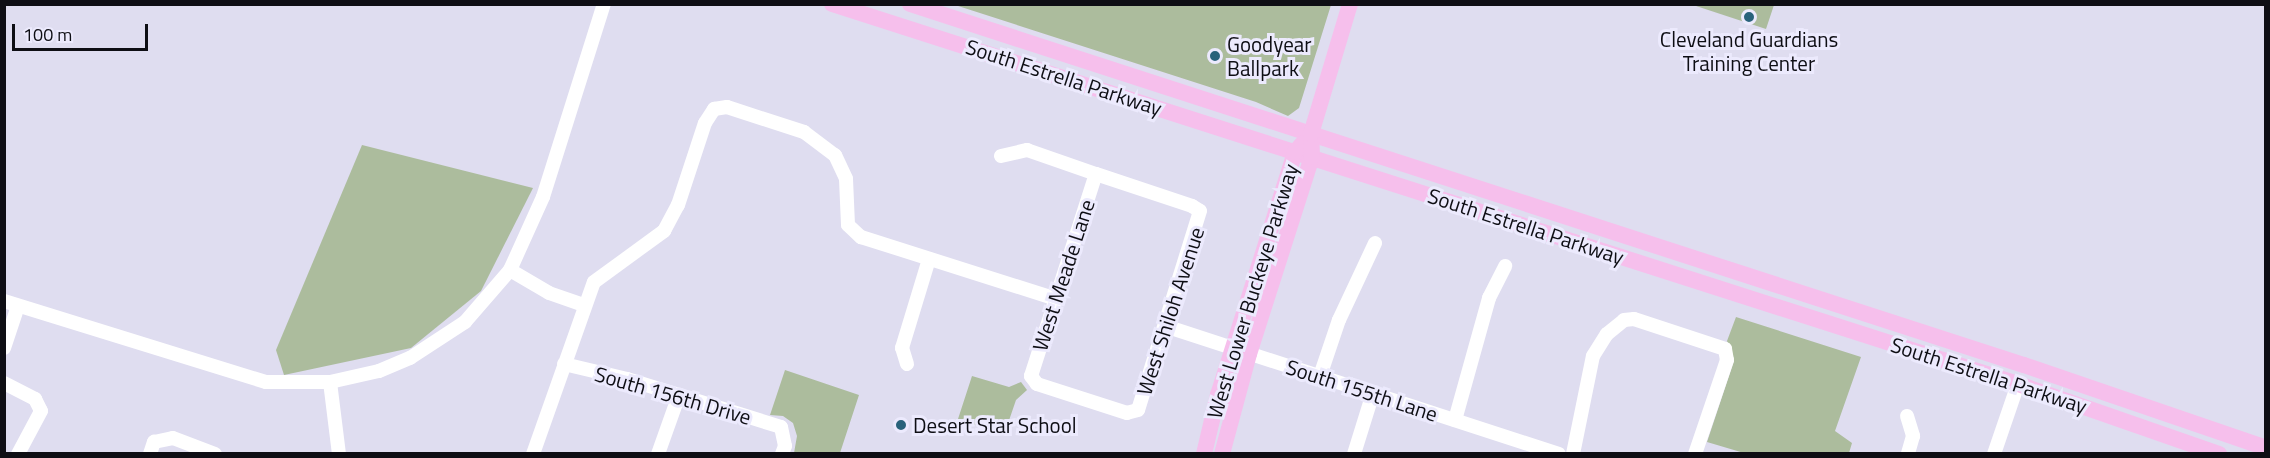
<!DOCTYPE html>
<style>
body{margin:0}
#map{position:relative;width:2270px;height:458px;overflow:hidden;background:#dfddf0;font-family:"Titillium Web",sans-serif}
div>[style]{position:absolute}
[style*='--x']{left:calc(var(--x)*1px);top:calc(var(--y)*1px);width:calc(var(--w)*1px);rotate:calc(var(--a)*1deg)}
.green>*{inset:0;background:#acbc9d}
.minor>*{height:14px;margin:-7px;padding:0 7px;transform-origin:7px;border-radius:7px;background:#fff}
.major>*{height:16px;margin:-8px;padding:0 8px;transform-origin:8px;border-radius:8px;background:#f6bfec}
.dots>*{width:16px;height:16px;translate:-50% -50%;box-sizing:border-box;border:3px solid #eceafd;border-radius:50%}
span{translate:-50% -50%;white-space:nowrap;text-align:center;line-height:1.15;-webkit-text-stroke:6px #eceafd;paint-order:stroke}
.poi-label{font-size:21px;color:#0e0e14}
.left{translate:0 -50%;text-align:left}
.street-label{font-size:21px;color:#0e0e14}
.frame{position:absolute;inset:0;border:6px solid #0e0e14;pointer-events:none}
.scale{position:absolute;left:12px;top:24px;width:136px;height:27px;box-sizing:border-box;border:3px solid #0e0e14;border-top:0;padding-left:8px;font-size:18px;line-height:21px;white-space:nowrap;color:#0e0e14;-webkit-text-stroke:4px #eceafd;paint-order:stroke}
</style>
<div id="map">
<div class="green">
<i style="clip-path:polygon(955px 5px,1331px 5px,1299px 108px,1288px 116px,1256px 102px)"></i>
<i style="clip-path:polygon(1693px 5px,1774px 5px,1766px 29px)"></i>
<i style="clip-path:polygon(362px 145px,533px 188px,481px 291px,411px 348px,284px 375px,276px 350px)"></i>
<i style="clip-path:polygon(1736px 317px,1861px 357px,1835px 431px,1852px 443px,1849px 453px,1744px 453px,1707px 442px,1734px 361px,1727px 341px)"></i>
<i style="clip-path:polygon(785px 370px,859px 395px,840px 453px,794px 453px,797px 436px,793px 423px,783px 416px,770px 415px)"></i>
<i style="clip-path:polygon(972px 376px,1009px 387px,1021px 382px,1027px 390px,1016px 400px,1004px 435px,958px 419px)"></i>
</div>
<div class="minor">
<i style="--x:1001;--y:156;--w:27;--a:-13"></i>
<i style="--x:1027;--y:150;--w:73;--a:19.2"></i>
<i style="--x:1096;--y:174;--w:101;--a:18.4"></i>
<i style="--x:1192;--y:206;--w:9;--a:32"></i>
<i style="--x:1200;--y:211;--w:208;--a:107.3"></i>
<i style="--x:1138;--y:410;--w:11;--a:165"></i>
<i style="--x:1127;--y:413;--w:95;--a:-162.1"></i>
<i style="--x:1037;--y:384;--w:10;--a:-127"></i>
<i style="--x:1031;--y:376;--w:212;--a:-72.2"></i>
<i style="--x:510;--y:270;--w:45;--a:30.5"></i>
<i style="--x:549;--y:293;--w:37;--a:19"></i>
<i style="--x:4;--y:301;--w:274;--a:17.2"></i>
<i style="--x:266;--y:382;--w:64;--a:0"></i>
<i style="--x:330;--y:382;--w:50;--a:-12.7"></i>
<i style="--x:379;--y:371;--w:34;--a:-23"></i>
<i style="--x:410;--y:358;--w:66;--a:-33.2"></i>
<i style="--x:465;--y:322;--w:69;--a:-49.1"></i>
<i style="--x:510;--y:270;--w:80;--a:-65.7"></i>
<i style="--x:543;--y:197;--w:202;--a:-72.5"></i>
<i style="--x:1165;--y:326;--w:414;--a:18"></i>
<i style="--x:4;--y:348;--w:44;--a:-71.6"></i>
<i style="--x:564;--y:364;--w:65;--a:13.4"></i>
<i style="--x:627;--y:379;--w:161;--a:17.3"></i>
<i style="--x:781;--y:427;--w:19;--a:78"></i>
<i style="--x:785;--y:446;--w:9;--a:111"></i>
<i style="--x:907;--y:364;--w:17;--a:-107"></i>
<i style="--x:902;--y:348;--w:93;--a:-73.1"></i>
<i style="--x:1320;--y:376;--w:59;--a:-71.3"></i>
<i style="--x:1339;--y:320;--w:85;--a:-64.9"></i>
<i style="--x:330;--y:382;--w:73;--a:82.9"></i>
<i style="--x:4;--y:383;--w:35;--a:27"></i>
<i style="--x:35;--y:399;--w:13;--a:63"></i>
<i style="--x:41;--y:411;--w:49;--a:118.1"></i>
<i style="--x:1907;--y:416;--w:21;--a:73"></i>
<i style="--x:1913;--y:436;--w:19;--a:106"></i>
<i style="--x:1455;--y:420;--w:127;--a:-74.4"></i>
<i style="--x:1489;--y:298;--w:36;--a:-63"></i>
<i style="--x:150;--y:454;--w:13;--a:-72"></i>
<i style="--x:154;--y:442;--w:19;--a:-12"></i>
<i style="--x:173;--y:438;--w:45;--a:20.9"></i>
<i style="--x:533;--y:454;--w:182;--a:-70.5"></i>
<i style="--x:594;--y:282;--w:87;--a:-36.1"></i>
<i style="--x:664;--y:231;--w:30;--a:-62"></i>
<i style="--x:678;--y:205;--w:86;--a:-71.8"></i>
<i style="--x:705;--y:123;--w:17;--a:-57"></i>
<i style="--x:714;--y:109;--w:13;--a:-9"></i>
<i style="--x:727;--y:107;--w:81;--a:18"></i>
<i style="--x:804;--y:132;--w:39;--a:37"></i>
<i style="--x:835;--y:155;--w:26;--a:65"></i>
<i style="--x:846;--y:179;--w:46;--a:87.5"></i>
<i style="--x:848;--y:225;--w:18;--a:43"></i>
<i style="--x:861;--y:237;--w:205;--a:17.6"></i>
<i style="--x:658;--y:454;--w:63;--a:-70.4"></i>
<i style="--x:1354;--y:454;--w:64;--a:-72.7"></i>
<i style="--x:1573;--y:454;--w:100;--a:-78.5"></i>
<i style="--x:1593;--y:356;--w:26;--a:-58"></i>
<i style="--x:1607;--y:334;--w:22;--a:-39"></i>
<i style="--x:1624;--y:320;--w:10;--a:-6"></i>
<i style="--x:1634;--y:319;--w:96;--a:18.2"></i>
<i style="--x:1725;--y:349;--w:11;--a:80"></i>
<i style="--x:1727;--y:360;--w:99;--a:108.8"></i>
<i style="--x:1994;--y:454;--w:74;--a:-71.1"></i>
</div>
<div class="major">
<i style="--x:832;--y:4;--w:1245;--a:17.77"></i>
<i style="--x:2018;--y:384;--w:213;--a:19.2"></i>
<i style="--x:910;--y:4;--w:1171;--a:17.96"></i>
<i style="--x:2024;--y:365;--w:256;--a:18.9"></i>
<i style="--x:1204;--y:454;--w:61;--a:-76.7"></i>
<i style="--x:1218;--y:395;--w:255;--a:-72.4"></i>
<i style="--x:1295;--y:152;--w:11;--a:-49"></i>
<i style="--x:1222;--y:454;--w:104;--a:-74.9"></i>
<i style="--x:1249;--y:354;--w:207;--a:-72.3"></i>
<i style="--x:1312;--y:157;--w:23;--a:-92"></i>
<i style="--x:1311;--y:134;--w:136;--a:-73.3"></i>
</div>
<div class="dots">
<i style="left:1749px;top:17px;background:#29627b"></i>
<i style="left:1215px;top:56px;background:#29627b"></i>
<i style="left:901px;top:425px;background:#29627b"></i>
</div>
<div class="poi-label">
<span style="left:1749px;top:51px">Cleveland Guardians<br>Training Center</span>
<span class="left" style="left:1227px;top:56px">Goodyear<br>Ballpark</span>
<span class="left" style="left:913px;top:425px">Desert Star School</span>
</div>
<div class="street-label">
<span style="left:1064px;top:77px;rotate:18deg">South Estrella Parkway</span>
<span style="left:1526px;top:226px;rotate:18deg">South Estrella Parkway</span>
<span style="left:1063px;top:275px;rotate:-72deg">West Meade Lane</span>
<span style="left:1252px;top:291px;rotate:-73deg">West Lower Buckeye Parkway</span>
<span style="left:1170px;top:311px;rotate:-72deg">West Shiloh Avenue</span>
<span style="left:1989px;top:375px;rotate:18deg">South Estrella Parkway</span>
<span style="left:1362px;top:390px;rotate:18deg">South 155th Lane</span>
<span style="left:673px;top:395px;rotate:16deg">South 156th Drive</span>
</div>
<div class="frame"></div>
<div class="scale">100 m</div>
</div>
